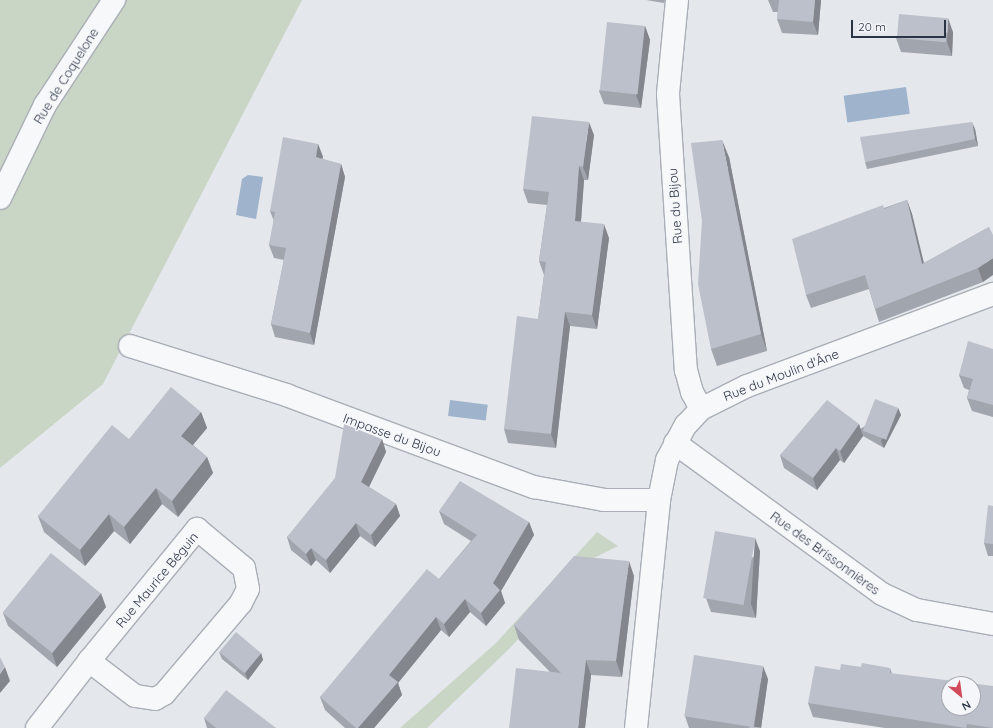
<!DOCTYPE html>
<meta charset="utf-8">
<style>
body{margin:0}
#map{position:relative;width:993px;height:728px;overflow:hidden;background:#e4e7ec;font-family:Quicksand,sans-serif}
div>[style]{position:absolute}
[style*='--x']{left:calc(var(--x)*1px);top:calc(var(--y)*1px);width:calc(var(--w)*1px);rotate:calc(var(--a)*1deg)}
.green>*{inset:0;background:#c9d6c5}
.water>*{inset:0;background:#9fb4cc;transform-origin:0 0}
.roads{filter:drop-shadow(1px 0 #a9aeb7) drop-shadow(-1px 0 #a9aeb7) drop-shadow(0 1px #a9aeb7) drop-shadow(0 -1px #a9aeb7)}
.minor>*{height:22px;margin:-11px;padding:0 11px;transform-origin:11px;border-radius:11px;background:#f7f8fa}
.wall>*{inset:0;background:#a1a5ae}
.shaded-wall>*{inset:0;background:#83868d}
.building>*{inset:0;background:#bbc0ca;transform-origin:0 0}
span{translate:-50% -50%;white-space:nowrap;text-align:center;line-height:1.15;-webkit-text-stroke:3px #f4f6f9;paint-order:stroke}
.street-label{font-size:13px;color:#2b3445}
.north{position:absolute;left:941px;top:676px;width:40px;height:40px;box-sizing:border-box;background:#f4f6f9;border:1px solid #a4a8b1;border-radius:50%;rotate:151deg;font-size:11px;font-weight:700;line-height:16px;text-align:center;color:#2b3445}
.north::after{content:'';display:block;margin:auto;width:14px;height:18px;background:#d1495b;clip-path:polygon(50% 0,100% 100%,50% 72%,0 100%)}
.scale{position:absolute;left:851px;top:20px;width:95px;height:18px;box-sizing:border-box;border:2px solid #2b3445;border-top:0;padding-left:5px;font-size:12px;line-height:14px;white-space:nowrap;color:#2b3445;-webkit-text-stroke:3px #f4f6f9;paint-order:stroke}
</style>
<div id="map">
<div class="green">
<i style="clip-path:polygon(0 0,302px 0,103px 384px,0 468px)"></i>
<i style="clip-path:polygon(597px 532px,618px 546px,590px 560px,511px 647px,427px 728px,400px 728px,496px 643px)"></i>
</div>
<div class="water">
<i style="left:906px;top:87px;width:27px;height:63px;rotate:82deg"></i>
<i style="clip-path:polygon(248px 175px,263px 177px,256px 219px,236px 215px,242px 179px)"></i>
<i style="left:450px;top:400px;width:38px;height:16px;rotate:7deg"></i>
</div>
<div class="roads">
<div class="minor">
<i style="--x:677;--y:0;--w:94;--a:95.5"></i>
<i style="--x:668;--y:94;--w:277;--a:86.3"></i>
<i style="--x:686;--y:370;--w:23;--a:75"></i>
<i style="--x:692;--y:392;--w:19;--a:62"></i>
<i style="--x:0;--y:198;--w:103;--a:-64.2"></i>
<i style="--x:45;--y:105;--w:126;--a:-56.7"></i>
<i style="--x:130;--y:346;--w:164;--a:17.4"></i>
<i style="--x:286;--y:395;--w:265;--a:20.4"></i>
<i style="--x:534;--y:487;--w:71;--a:10.5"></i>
<i style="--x:604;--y:500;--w:55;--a:0"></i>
<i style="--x:675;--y:443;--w:256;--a:36.1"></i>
<i style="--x:882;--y:594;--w:38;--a:25"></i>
<i style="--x:917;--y:610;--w:77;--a:10.4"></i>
<i style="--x:37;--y:728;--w:85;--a:-52.2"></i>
<i style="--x:89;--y:661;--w:171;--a:-50.7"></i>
<i style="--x:197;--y:529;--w:61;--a:39.7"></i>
<i style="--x:244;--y:568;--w:21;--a:79"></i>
<i style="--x:248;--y:589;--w:16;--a:117"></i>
<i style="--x:241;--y:603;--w:119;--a:130.2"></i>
<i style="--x:164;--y:694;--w:10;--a:151"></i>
<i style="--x:155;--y:699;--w:20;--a:-171"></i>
<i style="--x:135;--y:696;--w:58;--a:-142.7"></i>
<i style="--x:636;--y:728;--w:229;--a:-84.2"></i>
<i style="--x:659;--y:500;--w:41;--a:-78.7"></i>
<i style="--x:667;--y:460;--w:40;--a:-62"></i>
<i style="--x:686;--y:425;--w:22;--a:-47"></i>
<i style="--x:701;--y:409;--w:51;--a:-26.6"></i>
<i style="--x:747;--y:386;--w:263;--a:-20.5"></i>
</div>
</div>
<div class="wall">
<i style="clip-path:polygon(646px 0,665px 0,664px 3px)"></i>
<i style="clip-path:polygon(768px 0,821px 0,818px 35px,782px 33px,777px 19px,778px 12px,773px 12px)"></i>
<i style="clip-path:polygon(645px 26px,650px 40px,641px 108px,604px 104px,599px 91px)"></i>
<i style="clip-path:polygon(953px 32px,952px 56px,901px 52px,896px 38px)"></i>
<i style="clip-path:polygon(975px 129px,978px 146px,867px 169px,865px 162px)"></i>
<i style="clip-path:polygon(594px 135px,588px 180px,584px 180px,581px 222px,609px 238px,597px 329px,570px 326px,556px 448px,508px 443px,504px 429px,538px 319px,544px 275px,539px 261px,547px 205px,528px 203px,523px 189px)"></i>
<i style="clip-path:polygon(318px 144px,323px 157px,322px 159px,341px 164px,345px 177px,314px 345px,275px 337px,271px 324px,284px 260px,274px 258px,269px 245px,274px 221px,270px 211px)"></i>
<i style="clip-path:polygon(729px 157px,767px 351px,717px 366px,711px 349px)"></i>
<i style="clip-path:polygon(907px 200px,912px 214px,924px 263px,989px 227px,983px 282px,879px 322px,875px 309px,869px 289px,811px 308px,806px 295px,884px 208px)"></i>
<i style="clip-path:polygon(993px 349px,993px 417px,972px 411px,967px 398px,969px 390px,964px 388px,959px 375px)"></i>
<i style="clip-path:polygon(898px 408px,901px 415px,884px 448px,863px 436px,844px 463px,840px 460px,817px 490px,784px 468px,780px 455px,859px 424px,860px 429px)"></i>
<i style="clip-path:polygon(201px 412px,207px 428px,193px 445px,207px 457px,213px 473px,178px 517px,162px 504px,130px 544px,114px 531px,85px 566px,44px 532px,38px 516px,129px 439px)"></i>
<i style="clip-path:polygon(382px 439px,386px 452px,369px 487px,396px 504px,400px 516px,375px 547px,360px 536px,330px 573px,316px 560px,311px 566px,291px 550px,287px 537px)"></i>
<i style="clip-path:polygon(993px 506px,993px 556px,988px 556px,984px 543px)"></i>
<i style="clip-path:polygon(439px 511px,529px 522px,534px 535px,501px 591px,505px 603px,486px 626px,470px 612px,449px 637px,441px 630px,398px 683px,402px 695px,374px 728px,345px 728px,325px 710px,320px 697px,439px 579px,471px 541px,444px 524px)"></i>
<i style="clip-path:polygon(760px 551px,756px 618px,711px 612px,706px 598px)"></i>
<i style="clip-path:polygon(634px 576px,622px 677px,591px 675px,585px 728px,550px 672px,519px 640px,514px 625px)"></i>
<i style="clip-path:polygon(106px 607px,57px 667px,8px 626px,3px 613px)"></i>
<i style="clip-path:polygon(219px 652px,261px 653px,263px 660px,248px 680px,222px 659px)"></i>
<i style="clip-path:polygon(861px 667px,890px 668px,892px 674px,993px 728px,885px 728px,813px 717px,808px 703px,840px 670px)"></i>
<i style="clip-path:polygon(768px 679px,761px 728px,762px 728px,689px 728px,685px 716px)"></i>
<i style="clip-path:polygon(204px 718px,276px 728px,207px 728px)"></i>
</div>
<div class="shaded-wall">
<i style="clip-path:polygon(815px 0,821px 0,818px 35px,813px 22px)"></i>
<i style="clip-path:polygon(948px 18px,953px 32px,952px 56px,947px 42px)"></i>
<i style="clip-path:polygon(645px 26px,650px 40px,641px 108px,636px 95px)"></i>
<i style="clip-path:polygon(589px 122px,594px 135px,588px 180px,583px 167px)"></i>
<i style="clip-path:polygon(972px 122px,975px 129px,978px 146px,975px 139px)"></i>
<i style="clip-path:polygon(722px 140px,729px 157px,767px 351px,761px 334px)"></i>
<i style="clip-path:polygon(318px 144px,323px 157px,320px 170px,316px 157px)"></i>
<i style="clip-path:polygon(341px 164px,345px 177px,314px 345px,310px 333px)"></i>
<i style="clip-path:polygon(579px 166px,584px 180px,580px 234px,575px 221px)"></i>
<i style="clip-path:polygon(907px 200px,912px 214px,927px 277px,922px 264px)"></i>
<i style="clip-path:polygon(604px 224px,609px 238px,597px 329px,592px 315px)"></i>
<i style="clip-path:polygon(993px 258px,993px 275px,983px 282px,978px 268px)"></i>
<i style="clip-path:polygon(565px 312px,570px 326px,556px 448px,551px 434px)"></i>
<i style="clip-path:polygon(898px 408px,901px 415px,884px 448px,881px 441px)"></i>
<i style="clip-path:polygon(201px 412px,207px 428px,187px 452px,181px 436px)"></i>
<i style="clip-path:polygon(859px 424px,863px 436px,844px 463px,840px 451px)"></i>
<i style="clip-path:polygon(382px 439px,386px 452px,365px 495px,361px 482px)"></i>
<i style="clip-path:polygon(836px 448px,840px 460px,817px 490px,813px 478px)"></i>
<i style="clip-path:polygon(207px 457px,213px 473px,178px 517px,172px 501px)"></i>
<i style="clip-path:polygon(156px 488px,162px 504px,130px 544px,124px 527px)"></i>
<i style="clip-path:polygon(396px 504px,400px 516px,375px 547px,371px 535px)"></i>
<i style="clip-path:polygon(109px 514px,114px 531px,85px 566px,80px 550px)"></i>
<i style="clip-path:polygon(529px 522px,534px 535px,501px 591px,505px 603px,486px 626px,481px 613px,493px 583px)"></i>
<i style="clip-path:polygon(356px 523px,360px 536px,330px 573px,326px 560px)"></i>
<i style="clip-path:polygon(755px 538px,760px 551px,756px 618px,751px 604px)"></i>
<i style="clip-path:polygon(311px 548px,316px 560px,311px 566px,306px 554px)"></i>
<i style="clip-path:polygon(629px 561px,634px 576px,622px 677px,616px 661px)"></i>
<i style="clip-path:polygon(101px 593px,106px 607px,57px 667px,52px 653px)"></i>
<i style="clip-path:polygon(465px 599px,470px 612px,449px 637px,444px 624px)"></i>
<i style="clip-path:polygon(436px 617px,441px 630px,398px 683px,402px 695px,374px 728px,358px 728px,389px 675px)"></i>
<i style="clip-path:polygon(261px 653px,263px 660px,248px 680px,245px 673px)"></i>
<i style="clip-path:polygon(586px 660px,591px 675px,585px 728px,578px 728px)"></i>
<i style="clip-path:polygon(763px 666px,768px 679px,761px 728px,754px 727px)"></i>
<i style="clip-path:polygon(5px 667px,10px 681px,0 693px,0 674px)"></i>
</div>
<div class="building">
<i style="clip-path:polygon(779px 0,815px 0,813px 22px,777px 19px)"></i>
<i style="left:899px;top:14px;width:49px;height:24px;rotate:5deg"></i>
<i style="left:607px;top:22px;width:38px;height:69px;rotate:6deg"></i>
<i style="clip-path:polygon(532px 116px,589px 122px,583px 167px,579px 166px,575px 221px,604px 224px,592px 315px,565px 312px,551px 434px,504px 429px,517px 316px,538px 319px,546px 262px,539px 261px,549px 192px,523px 189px)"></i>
<i style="clip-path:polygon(972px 122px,975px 139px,865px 162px,860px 137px)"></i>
<i style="clip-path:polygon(283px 137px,318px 144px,316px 157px,341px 164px,310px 333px,271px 324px,286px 248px,269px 245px,275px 212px,270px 211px)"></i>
<i style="clip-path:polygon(722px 140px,761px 334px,711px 349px,698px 284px,702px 221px,691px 143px)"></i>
<i style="clip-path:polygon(907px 200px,922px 264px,989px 227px,993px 235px,993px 258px,978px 268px,875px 309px,865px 275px,806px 295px,792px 239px,883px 205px,884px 209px)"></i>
<i style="clip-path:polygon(968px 341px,993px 349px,993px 405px,967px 398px,973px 379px,959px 375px)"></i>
<i style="clip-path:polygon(171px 387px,201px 412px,181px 436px,207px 457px,172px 501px,156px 488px,124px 527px,109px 514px,80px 550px,38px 516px,112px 425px,129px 439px)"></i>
<i style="left:875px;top:399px;width:25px;height:34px;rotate:21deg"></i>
<i style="clip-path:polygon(827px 400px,859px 424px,840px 451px,836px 448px,813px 478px,780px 455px)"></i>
<i style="clip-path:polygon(344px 424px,382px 439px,361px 482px,396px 504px,371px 535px,356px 523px,326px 560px,311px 548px,306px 554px,287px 537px,335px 478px)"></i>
<i style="clip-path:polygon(460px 481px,529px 522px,493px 583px,500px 590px,481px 613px,465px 599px,444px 624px,436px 617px,389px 675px,398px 682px,358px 728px,356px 728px,320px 697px,427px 569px,439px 579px,477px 535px,439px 511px)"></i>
<i style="clip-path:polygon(988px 505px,993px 506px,993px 544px,984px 543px)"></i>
<i style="left:715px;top:531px;width:41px;height:68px;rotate:10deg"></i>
<i style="left:51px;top:553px;width:64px;height:77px;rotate:39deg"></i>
<i style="clip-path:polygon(574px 556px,629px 561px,616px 661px,586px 660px,578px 728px,509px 728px,516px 668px,561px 673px,514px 625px)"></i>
<i style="left:236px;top:632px;width:33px;height:26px;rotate:40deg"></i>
<i style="left:694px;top:655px;width:70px;height:62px;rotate:9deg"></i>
<i style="clip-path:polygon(0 657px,5px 667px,0 674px)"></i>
<i style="clip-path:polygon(evenodd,862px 663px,890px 668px,890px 673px,993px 686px,993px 728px,967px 724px,966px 728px,808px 703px,815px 666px,840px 670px,841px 664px,861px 667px,862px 663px,949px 684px,973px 684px,973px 708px,949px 708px,949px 684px)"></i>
<i style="clip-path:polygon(226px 690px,276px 728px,216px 728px,204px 718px)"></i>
<i style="clip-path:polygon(750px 726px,762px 728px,749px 728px)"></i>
</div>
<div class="street-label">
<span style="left:66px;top:76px;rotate:-58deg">Rue de Coquelone</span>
<span style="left:675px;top:206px;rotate:-94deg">Rue du Bijou</span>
<span style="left:781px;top:375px;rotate:-21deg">Rue du Moulin d'Âne</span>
<span style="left:392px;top:435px;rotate:20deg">Impasse du Bijou</span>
<span style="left:825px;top:553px;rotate:36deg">Rue des Brissonnières</span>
<span style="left:157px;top:580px;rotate:-50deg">Rue Maurice Béguin</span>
</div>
<div class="north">N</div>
<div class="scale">20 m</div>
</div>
